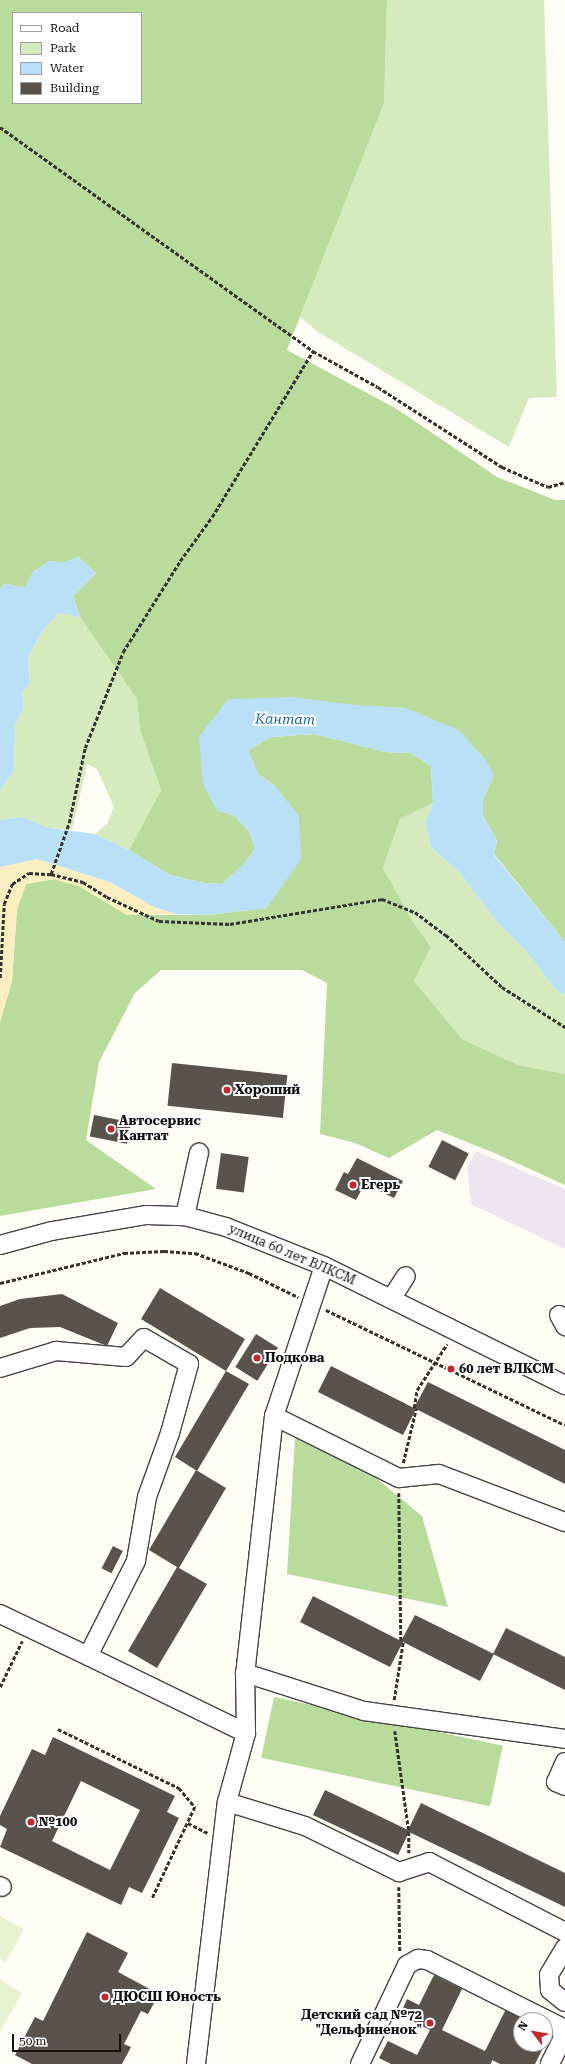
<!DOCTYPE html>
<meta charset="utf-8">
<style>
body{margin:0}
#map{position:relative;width:565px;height:2064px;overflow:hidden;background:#fffdf5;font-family:"Roboto Serif",serif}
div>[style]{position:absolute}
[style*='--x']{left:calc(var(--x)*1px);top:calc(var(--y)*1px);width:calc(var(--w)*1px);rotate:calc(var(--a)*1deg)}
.industrial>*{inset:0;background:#eee6ef}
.green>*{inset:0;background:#d5ebbd}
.forest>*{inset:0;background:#b9dc9c;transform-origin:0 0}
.sand>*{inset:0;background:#fbeec1}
.pitch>*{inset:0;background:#e6f2cf}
.water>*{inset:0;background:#b9e0f7}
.building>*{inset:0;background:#5a524d;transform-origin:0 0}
.path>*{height:2.5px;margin-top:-1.25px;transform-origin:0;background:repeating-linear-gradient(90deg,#333 0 4px,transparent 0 6px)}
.roads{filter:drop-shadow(1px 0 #444) drop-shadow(-1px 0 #444) drop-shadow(0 1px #444) drop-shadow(0 -1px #444)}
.minor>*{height:18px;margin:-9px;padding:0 9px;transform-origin:9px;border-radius:9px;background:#fff}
.dots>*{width:11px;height:11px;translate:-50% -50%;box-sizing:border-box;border:2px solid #fff;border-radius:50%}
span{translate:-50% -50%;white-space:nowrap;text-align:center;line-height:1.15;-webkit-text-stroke:4px #fff;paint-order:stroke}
.poi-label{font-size:13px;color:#111;font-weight:700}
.left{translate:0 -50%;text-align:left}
.right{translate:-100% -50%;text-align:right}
.street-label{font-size:13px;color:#111}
.water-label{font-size:14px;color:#1768a6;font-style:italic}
.legend{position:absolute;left:12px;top:12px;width:130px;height:92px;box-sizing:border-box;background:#fff;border:1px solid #a0a0a0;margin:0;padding:5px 7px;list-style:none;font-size:12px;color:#111}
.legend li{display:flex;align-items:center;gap:8px;height:20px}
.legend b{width:20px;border:1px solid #a0a0a0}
.north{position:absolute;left:513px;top:2012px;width:40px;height:40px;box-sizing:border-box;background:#fff;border:1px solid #a0a0a0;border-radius:50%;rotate:301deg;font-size:11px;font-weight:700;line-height:16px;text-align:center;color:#111}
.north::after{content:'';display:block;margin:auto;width:14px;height:18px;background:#c4262e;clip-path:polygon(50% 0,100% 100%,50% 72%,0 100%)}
.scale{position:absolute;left:12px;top:2034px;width:109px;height:18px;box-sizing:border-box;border:2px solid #111;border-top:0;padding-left:5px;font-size:12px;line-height:14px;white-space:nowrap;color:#111;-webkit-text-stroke:3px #fff;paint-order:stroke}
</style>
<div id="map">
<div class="industrial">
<i style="clip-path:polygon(476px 1151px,565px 1189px,565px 1249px,471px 1204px,467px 1167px)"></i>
</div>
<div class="green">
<i style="clip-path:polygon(387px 0,544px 0,557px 397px,529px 398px,509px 447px,318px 332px,300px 317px,384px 103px)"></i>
<i style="clip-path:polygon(59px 613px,80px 617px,137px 699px,140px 730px,161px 790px,129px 850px,95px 834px,107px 824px,114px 807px,97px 769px,87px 764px,72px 830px,49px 828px,22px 817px,0 820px,0 791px,14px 770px,15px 726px,24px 708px,22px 692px,30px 683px,28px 657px,44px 629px)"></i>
<i style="clip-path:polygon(433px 803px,425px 822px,431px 847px,461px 874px,497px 922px,526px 951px,556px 990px,565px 995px,565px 1074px,518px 1065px,462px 1039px,414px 981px,431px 947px,412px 920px,383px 868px,400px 819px)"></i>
</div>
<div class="forest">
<i style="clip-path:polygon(evenodd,0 0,387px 0,384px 103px,287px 350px,397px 409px,497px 477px,555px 500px,565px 500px,565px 942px,494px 854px,497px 841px,483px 816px,483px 799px,494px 775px,406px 708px,228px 700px,217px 810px,235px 816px,250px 833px,255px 849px,243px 865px,222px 884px,204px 883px,170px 875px,129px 850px,161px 790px,140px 730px,137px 699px,80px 617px,73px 596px,96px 573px,78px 557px,63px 563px,50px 561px,34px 571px,25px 587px,5px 584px,0 589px,0 0,13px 13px,141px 13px,141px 103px,13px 103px,13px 13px)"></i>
<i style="clip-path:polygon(315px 734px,385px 752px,411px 753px,431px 766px,433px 803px,400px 819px,383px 868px,412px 920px,431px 947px,414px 981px,462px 1039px,518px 1065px,565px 1074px,565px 1185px,497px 1154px,437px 1130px,389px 1158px,355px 1143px,320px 1134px,327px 983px,302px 970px,161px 970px,135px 993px,99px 1062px,86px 1140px,156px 1189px,0 1216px,0 1022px,12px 981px,17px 909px,26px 884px,54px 879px,79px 886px,127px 915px,208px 915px,267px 908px,275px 786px,258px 774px,248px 750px,271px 737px)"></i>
<i style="clip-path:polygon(295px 1438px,370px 1473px,422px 1516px,448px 1607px,287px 1574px)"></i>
<i style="left:274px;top:1697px;width:234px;height:62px;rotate:12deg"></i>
</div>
<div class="sand">
<i style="clip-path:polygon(37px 859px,110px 882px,156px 908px,177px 914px,127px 915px,79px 886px,54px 879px,26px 884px,17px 909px,12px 981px,0 1022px,0 867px)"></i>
</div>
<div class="pitch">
<i style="clip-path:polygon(0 1916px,24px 1929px,6px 1962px,0 1959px)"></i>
<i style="clip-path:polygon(0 1980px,22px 1993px,0 2032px)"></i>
</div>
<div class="water">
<i style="clip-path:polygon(78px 557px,96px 573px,73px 596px,80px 617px,59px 613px,44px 629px,28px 657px,30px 683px,22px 692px,24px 708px,15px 726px,14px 770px,0 791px,0 589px,5px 584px,25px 587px,34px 571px,50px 561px,63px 563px)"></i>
<i style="clip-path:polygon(293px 697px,355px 705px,406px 708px,459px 730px,485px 759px,494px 775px,483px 799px,483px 816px,497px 841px,494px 855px,565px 942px,565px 995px,556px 990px,526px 951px,497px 922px,461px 874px,431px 847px,425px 822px,433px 803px,431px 766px,411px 753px,385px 752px,314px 734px,271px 737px,248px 750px,258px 774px,275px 786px,299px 816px,301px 859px,267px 908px,208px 915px,177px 914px,156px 908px,110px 882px,37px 859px,0 867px,0 820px,22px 817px,49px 828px,95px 834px,129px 850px,170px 875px,204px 883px,222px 884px,243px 865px,255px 849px,250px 833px,235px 816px,217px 810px,203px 785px,199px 737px,228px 699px)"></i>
</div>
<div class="building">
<i style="left:172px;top:1063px;width:116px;height:43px;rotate:6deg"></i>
<i style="left:94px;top:1115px;width:38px;height:22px;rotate:11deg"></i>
<i style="left:442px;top:1140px;width:30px;height:30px;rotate:27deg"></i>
<i style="left:221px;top:1153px;width:28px;height:36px;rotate:8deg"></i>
<i style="clip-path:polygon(357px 1158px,403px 1181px,394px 1198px,369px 1186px,366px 1191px,362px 1189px,356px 1200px,335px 1190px,344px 1172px,348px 1174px)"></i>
<i style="clip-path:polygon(160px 1288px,245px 1339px,226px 1371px,249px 1384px,197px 1471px,175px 1457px,226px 1371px,141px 1319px)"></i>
<i style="clip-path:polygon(62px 1294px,118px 1323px,107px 1346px,60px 1327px,30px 1328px,0 1338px,0 1306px,20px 1299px)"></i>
<i style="left:256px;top:1334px;width:26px;height:39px;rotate:32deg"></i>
<i style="clip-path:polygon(331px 1366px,414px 1408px,428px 1382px,565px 1450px,565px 1484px,416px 1409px,403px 1435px,318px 1392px)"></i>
<i style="clip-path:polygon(196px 1470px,226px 1488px,179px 1568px,207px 1584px,157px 1668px,128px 1651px,177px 1567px,149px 1550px)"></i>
<i style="left:113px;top:1546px;width:11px;height:25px;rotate:27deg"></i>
<i style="clip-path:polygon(313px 1596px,401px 1641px,415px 1615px,494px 1654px,480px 1681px,403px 1642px,390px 1667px,300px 1622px)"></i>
<i style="clip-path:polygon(506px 1628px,565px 1657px,565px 1690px,493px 1654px)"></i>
<i style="clip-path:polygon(evenodd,53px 1737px,175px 1796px,167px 1812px,179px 1818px,142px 1893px,129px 1887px,121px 1905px,0 1847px,7px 1829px,0 1825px,0 1816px,32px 1749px,45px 1755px,53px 1737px,81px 1781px,140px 1810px,110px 1870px,52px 1841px,81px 1781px)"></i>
<i style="clip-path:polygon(325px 1790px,408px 1830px,421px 1803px,565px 1873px,565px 1907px,409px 1832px,398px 1855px,313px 1815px)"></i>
<i style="clip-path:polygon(87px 1932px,128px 1953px,118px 1972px,159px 1994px,148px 2014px,141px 2011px,124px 2044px,131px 2047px,122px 2064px,32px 2064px,15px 2055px,35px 2017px,43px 2021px)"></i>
<i style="clip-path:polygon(434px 1975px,462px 1989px,442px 2030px,485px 2051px,506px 2009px,522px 2017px,516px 2029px,521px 2031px,521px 2044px,545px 2044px,535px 2064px,500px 2064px,492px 2060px,491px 2064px,391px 2064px,379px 2058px,388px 2041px,417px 2055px,430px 2030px,400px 2015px,407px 1999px,419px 2005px)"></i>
</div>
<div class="path">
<i style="--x:0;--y:127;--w:385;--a:35.6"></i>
<i style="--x:313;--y:351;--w:74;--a:29"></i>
<i style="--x:378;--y:387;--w:148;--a:32.8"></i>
<i style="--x:502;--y:467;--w:50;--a:23.5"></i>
<i style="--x:548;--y:487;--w:18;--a:-16"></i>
<i style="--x:51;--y:874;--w:54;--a:-70.6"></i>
<i style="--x:69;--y:823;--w:77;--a:-78"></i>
<i style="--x:85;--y:748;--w:103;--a:-68.4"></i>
<i style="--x:123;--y:652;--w:107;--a:-57.9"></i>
<i style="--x:180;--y:561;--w:54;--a:-54"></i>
<i style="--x:212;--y:517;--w:194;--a:-58.7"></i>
<i style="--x:0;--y:978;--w:74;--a:-86.9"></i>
<i style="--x:4;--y:904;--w:22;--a:-68"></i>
<i style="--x:12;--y:884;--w:20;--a:-33"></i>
<i style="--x:29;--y:873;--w:22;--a:3"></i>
<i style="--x:51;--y:874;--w:33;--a:14"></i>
<i style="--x:83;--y:882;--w:28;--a:32"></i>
<i style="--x:107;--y:897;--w:57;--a:24.8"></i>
<i style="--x:159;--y:921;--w:71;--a:2.4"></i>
<i style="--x:230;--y:924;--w:154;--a:-9.3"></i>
<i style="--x:382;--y:899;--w:35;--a:22"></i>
<i style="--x:415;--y:912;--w:39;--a:37"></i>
<i style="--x:446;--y:935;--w:76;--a:42.9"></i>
<i style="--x:502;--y:987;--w:75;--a:32.4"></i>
<i style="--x:0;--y:1283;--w:128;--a:-13.6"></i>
<i style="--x:124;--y:1253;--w:40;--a:-2.9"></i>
<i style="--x:164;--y:1251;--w:31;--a:4"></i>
<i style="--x:195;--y:1253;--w:58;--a:20.3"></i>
<i style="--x:249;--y:1273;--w:55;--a:26.1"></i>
<i style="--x:326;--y:1310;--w:265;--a:25.7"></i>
<i style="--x:414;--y:1408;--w:18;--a:-81"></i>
<i style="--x:417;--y:1390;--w:55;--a:-56.9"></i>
<i style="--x:403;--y:1463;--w:56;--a:-76.5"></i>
<i style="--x:399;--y:1493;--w:148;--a:89.2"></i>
<i style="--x:0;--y:1687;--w:51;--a:-64.4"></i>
<i style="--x:394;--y:1700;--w:59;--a:-81.2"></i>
<i style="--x:58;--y:1729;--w:135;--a:26"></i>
<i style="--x:179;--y:1788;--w:25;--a:50"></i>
<i style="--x:195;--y:1807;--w:102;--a:115.1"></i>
<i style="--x:395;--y:1731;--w:102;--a:82.1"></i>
<i style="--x:409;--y:1832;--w:21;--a:90"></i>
<i style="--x:188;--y:1823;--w:22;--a:27"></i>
<i style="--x:399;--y:1887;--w:65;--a:89.1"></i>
</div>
<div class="roads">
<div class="minor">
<i style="--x:185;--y:1216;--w:65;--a:-77.5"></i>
<i style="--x:0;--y:1245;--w:54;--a:-15.1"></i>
<i style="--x:52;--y:1231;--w:96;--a:-9.6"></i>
<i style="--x:147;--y:1215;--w:38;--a:2"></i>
<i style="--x:185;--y:1216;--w:42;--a:15"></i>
<i style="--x:226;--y:1227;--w:105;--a:21.7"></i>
<i style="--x:324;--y:1266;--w:269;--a:26.3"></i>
<i style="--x:324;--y:1266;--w:158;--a:108.4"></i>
<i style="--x:274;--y:1416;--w:259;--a:96.4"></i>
<i style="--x:245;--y:1673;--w:60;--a:89"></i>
<i style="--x:246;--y:1733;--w:72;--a:105.4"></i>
<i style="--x:227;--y:1802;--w:82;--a:17.1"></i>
<i style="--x:305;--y:1826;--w:105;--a:26.1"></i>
<i style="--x:399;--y:1872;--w:32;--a:-18"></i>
<i style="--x:429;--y:1862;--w:153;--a:27.2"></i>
<i style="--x:391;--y:1299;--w:27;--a:-57"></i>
<i style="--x:559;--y:1315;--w:13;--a:61"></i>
<i style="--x:0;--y:1368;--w:59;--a:-16.9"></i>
<i style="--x:56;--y:1351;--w:70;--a:4.9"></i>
<i style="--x:126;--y:1357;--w:26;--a:-47"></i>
<i style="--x:144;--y:1338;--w:52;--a:30"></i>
<i style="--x:189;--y:1364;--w:72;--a:105.4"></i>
<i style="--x:170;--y:1433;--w:68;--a:109.8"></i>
<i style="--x:147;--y:1497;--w:65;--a:99.8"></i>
<i style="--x:136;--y:1561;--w:106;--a:116.8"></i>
<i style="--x:88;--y:1656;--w:176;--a:26"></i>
<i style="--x:274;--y:1416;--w:140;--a:26.4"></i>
<i style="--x:399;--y:1478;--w:40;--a:-5.7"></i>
<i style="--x:439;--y:1474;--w:135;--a:20.9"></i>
<i style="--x:0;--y:1614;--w:98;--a:25.5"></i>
<i style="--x:245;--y:1673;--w:125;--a:17.7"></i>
<i style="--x:364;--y:1711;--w:203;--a:7.9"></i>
<i style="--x:565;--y:1762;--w:22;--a:114"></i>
<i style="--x:556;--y:1782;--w:10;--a:24"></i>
<i style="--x:0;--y:1886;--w:2;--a:27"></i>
<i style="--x:565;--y:1948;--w:31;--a:121"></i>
<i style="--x:549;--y:1975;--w:15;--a:86"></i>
<i style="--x:550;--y:1990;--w:19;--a:39"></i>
<i style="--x:196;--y:2064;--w:264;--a:-83.3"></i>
<i style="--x:360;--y:2064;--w:110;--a:-64.6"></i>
<i style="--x:407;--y:1965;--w:13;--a:-29"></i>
<i style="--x:418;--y:1959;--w:9;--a:6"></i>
<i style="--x:427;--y:1960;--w:150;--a:26.6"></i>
<i style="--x:561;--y:2027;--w:11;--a:80"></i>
<i style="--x:563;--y:2038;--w:29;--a:117"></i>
</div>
</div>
<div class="dots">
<i style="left:227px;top:1090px;background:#c4262e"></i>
<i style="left:111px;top:1129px;background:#c4262e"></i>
<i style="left:353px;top:1185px;background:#c4262e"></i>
<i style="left:257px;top:1358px;background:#c4262e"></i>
<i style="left:451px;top:1369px;background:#c4262e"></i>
<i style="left:31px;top:1822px;background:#c4262e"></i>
<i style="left:105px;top:1997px;background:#c4262e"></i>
<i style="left:430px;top:2023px;background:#c4262e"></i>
</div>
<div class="poi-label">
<span class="left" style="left:235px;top:1090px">Хороший</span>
<span class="left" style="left:119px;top:1129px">Автосервис<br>Кантат</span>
<span class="left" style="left:361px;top:1185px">Егерь</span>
<span class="left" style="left:265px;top:1358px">Подкова</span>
<span class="left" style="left:459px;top:1369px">60 лет ВЛКСМ</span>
<span class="left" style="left:39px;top:1822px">№100</span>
<span class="left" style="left:113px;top:1997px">ДЮСШ Юность</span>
<span class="right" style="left:422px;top:2023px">Детский сад №72<br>"Дельфиненок"</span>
</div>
<div class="street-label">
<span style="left:292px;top:1255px;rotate:23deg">улица 60 лет ВЛКСМ</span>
</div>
<div class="water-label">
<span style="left:285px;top:719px;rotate:1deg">Кантат</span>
</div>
<ul class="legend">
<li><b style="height:5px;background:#fff"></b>Road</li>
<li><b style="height:11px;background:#d5ebbd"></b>Park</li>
<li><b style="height:11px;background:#b9e0f7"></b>Water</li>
<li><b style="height:11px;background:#5a524d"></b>Building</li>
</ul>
<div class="north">N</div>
<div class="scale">50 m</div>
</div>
